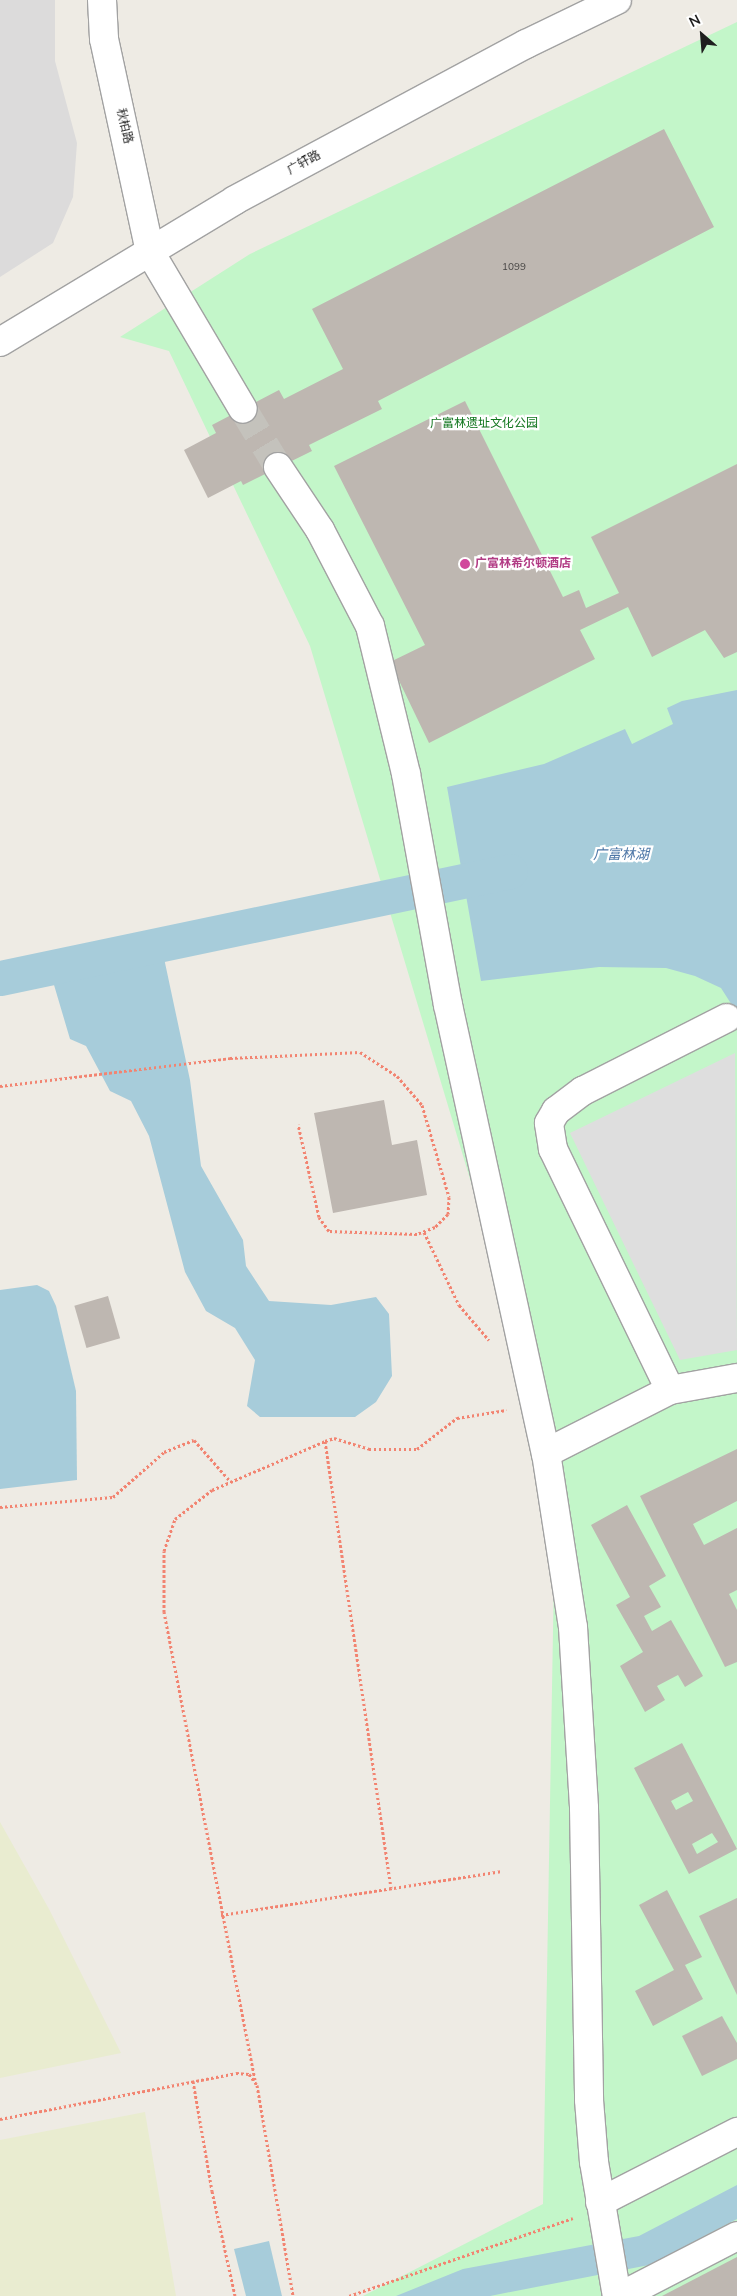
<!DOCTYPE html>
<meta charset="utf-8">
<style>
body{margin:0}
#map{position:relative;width:737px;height:2296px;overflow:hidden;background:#eeebe4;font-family:"Nunito Sans","Noto Sans SC",sans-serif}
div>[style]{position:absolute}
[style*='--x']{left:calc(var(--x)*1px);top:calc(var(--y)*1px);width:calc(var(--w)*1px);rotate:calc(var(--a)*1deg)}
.residential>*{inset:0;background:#dcdbdb}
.farmland>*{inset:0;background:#e9ecd0}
.park>*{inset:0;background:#c3f6c9}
.parking>*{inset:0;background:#dedede}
.water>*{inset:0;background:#a7ccda}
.canal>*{height:35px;margin:-17.5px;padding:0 17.5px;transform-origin:17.5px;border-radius:17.5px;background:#a7ccda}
.building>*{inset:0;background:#beb7b1;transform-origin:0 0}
.minor-tunnel>*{height:28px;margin-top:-14px;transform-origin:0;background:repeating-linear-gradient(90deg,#c4c2bc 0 28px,transparent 0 42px)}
.path>*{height:3px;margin-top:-1.5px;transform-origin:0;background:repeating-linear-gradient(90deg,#f28471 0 2.5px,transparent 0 5px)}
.roads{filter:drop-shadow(1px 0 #a2a2a2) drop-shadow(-1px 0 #a2a2a2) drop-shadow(0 1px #a2a2a2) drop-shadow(0 -1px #a2a2a2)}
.minor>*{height:28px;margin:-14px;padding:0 14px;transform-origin:14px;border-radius:14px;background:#fff}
.dots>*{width:14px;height:14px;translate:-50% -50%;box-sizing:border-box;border:2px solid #fff;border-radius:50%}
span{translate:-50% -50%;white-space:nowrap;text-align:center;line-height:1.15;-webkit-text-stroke:4.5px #fff;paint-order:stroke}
.number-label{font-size:10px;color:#464443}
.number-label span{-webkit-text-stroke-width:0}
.street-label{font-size:12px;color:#1e1e1e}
.park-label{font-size:12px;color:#11761e}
.hotel-label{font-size:12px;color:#b23c85;font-weight:700}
.left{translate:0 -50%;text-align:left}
.water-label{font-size:14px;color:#4f78a8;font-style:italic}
.north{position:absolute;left:677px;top:10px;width:50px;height:50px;-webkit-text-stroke:4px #fff;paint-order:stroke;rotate:333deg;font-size:14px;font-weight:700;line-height:20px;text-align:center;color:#1e1e1e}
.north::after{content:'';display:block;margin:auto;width:18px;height:22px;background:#1e1e1e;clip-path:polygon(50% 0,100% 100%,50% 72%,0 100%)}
</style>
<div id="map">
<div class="residential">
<i style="clip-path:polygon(0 0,55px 0,55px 61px,77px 143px,73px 197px,53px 243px,0 277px)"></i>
</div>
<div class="farmland">
<i style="clip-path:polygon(0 1822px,49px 1909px,121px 2053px,0 2078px)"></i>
<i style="clip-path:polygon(145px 2112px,176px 2296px,0 2296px,0 2140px)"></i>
</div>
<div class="park">
<i style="clip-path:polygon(737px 22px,737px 2296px,363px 2296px,543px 2204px,554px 1573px,488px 1239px,310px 646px,169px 351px,120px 337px,250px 254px)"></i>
</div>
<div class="parking">
<i style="clip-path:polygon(735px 1053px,737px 1350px,680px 1360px,570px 1133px)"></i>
</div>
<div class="water">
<i style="clip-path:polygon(737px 690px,737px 1013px,721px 988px,695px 976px,666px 968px,599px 967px,481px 981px,447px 787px,544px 764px,625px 729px,632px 744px,673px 724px,667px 708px,682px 701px)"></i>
<i style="clip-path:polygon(161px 944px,190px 1080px,201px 1166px,243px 1240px,246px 1266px,269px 1301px,331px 1305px,376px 1297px,389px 1314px,392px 1376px,376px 1402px,355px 1417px,260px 1417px,247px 1406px,255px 1360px,235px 1328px,206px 1311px,185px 1272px,149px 1136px,131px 1101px,110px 1091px,86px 1046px,70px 1039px,49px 968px)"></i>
<i style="clip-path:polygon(37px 1285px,49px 1291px,56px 1306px,76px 1391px,77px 1480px,0 1489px,0 1290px)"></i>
<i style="clip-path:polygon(737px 2185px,737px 2219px,649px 2265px,490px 2296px,396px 2296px,463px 2269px,639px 2236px)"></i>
<i style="clip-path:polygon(269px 2241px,282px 2296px,246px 2296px,234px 2249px)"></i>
</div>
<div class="canal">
<i style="--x:0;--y:978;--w:521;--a:-11.85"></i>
</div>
<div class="building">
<i style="clip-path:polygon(664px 129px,714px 227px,378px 401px,382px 409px,309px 445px,312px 451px,243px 485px,241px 481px,208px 498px,184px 450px,216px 433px,212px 425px,279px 390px,284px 399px,343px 369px,312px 309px)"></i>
<i style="clip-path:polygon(465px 401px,563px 597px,579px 590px,586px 608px,619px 593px,591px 537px,737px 464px,737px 652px,724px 658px,705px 630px,652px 657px,628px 607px,580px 630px,595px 659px,429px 743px,390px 662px,425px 645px,334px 466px)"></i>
<i style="clip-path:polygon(384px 1100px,392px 1145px,417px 1140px,427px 1195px,333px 1213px,314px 1113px)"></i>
<i style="left:108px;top:1296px;width:44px;height:35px;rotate:74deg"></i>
<i style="clip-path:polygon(737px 1449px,737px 1501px,693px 1524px,704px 1545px,737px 1528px,737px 1590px,729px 1594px,737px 1610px,737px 1662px,725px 1667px,640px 1496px)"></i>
<i style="clip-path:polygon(627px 1505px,666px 1576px,649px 1586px,661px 1607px,644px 1616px,652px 1631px,671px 1620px,703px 1676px,685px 1687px,678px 1675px,657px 1686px,665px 1700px,645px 1712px,620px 1666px,643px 1652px,616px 1605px,630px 1597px,591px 1525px)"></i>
<i style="clip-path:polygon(evenodd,682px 1743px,737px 1849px,689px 1874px,634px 1768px,682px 1743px,688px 1792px,693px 1801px,676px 1810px,671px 1801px,688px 1792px,682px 1743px,712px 1833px,718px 1842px,697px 1854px,692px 1844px,712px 1833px)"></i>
<i style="clip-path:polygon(667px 1890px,702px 1957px,685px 1965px,703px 1999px,653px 2026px,635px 1991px,674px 1970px,639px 1905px)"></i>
<i style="clip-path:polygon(737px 1898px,737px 1995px,699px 1916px)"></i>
<i style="clip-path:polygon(722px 2016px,737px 2043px,737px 2059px,702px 2076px,682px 2036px)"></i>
<i style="clip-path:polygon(737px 2257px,737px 2296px,662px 2296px)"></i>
</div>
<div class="minor-tunnel">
<i style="--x:243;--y:409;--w:68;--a:58.9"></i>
</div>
<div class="path">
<i style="--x:0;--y:1086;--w:232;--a:-6.9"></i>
<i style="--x:230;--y:1058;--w:130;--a:-2.6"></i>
<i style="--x:360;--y:1052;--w:44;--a:33"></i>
<i style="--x:397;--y:1076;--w:38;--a:49"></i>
<i style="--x:422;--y:1105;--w:96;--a:73.6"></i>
<i style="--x:449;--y:1197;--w:17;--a:93"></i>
<i style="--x:448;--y:1214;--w:18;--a:135"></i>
<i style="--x:435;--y:1227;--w:19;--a:159"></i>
<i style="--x:417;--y:1234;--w:88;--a:-178"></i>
<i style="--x:329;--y:1231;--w:17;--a:-126"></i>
<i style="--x:319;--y:1217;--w:95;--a:-102.7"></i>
<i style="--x:424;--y:1232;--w:81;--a:64.4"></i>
<i style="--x:459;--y:1305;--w:46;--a:49.4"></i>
<i style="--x:325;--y:1441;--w:452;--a:81.6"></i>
<i style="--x:0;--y:1507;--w:113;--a:-5.1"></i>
<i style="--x:113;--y:1497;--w:68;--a:-41.4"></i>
<i style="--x:164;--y:1452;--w:32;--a:-22"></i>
<i style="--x:194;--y:1440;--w:55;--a:48.7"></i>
<i style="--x:221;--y:1915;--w:283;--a:-8.9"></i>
<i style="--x:255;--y:2080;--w:477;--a:-101"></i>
<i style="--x:164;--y:1612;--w:61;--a:-90"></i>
<i style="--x:164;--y:1551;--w:34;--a:-71"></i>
<i style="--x:175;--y:1519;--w:47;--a:-38.1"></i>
<i style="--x:212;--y:1490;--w:123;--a:-23.4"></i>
<i style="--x:325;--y:1441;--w:9;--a:-18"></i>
<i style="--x:334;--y:1438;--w:37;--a:17"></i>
<i style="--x:369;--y:1449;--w:48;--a:0"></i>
<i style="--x:417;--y:1449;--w:51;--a:-37.8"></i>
<i style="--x:457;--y:1418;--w:50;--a:-9.3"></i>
<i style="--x:193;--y:2081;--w:112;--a:80.2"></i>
<i style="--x:212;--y:2191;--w:107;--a:77.6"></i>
<i style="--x:0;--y:2119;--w:240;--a:-11"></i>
<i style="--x:236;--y:2073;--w:13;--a:4"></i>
<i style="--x:249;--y:2074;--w:14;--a:54"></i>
<i style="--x:257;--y:2085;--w:214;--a:80.3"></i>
<i style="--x:349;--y:2296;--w:237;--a:-19.2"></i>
</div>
<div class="roads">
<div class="minor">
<i style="--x:102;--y:0;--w:39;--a:87"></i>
<i style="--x:104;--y:39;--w:218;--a:77.8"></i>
<i style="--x:150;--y:252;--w:182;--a:59.4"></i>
<i style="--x:0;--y:342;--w:275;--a:-31.1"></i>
<i style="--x:235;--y:200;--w:330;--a:-28.2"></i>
<i style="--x:526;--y:44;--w:101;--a:-25.8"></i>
<i style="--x:278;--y:467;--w:76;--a:56.3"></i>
<i style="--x:320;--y:530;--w:108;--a:62.5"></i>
<i style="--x:370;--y:626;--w:152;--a:76.3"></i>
<i style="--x:406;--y:774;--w:235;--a:79.7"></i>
<i style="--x:448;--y:1005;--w:459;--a:77.7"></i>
<i style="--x:546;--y:1453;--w:176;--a:81.2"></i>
<i style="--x:573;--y:1627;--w:181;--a:86.5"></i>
<i style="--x:584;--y:1808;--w:292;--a:89"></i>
<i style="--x:589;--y:2100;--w:62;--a:85.4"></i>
<i style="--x:594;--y:2162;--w:136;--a:80.3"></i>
<i style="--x:670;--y:1390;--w:268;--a:-115.9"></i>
<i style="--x:553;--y:1149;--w:26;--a:-99"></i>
<i style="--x:549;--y:1123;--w:14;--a:-60"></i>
<i style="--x:556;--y:1111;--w:34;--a:-37"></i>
<i style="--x:583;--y:1091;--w:161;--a:-26.9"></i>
<i style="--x:546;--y:1453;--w:139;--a:-26.9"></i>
<i style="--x:670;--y:1390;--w:68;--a:-10.2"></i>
<i style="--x:600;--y:2202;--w:154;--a:-27.1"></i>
<i style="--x:621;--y:2296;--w:131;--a:-27.3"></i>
</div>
</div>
<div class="dots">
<i style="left:465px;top:564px;background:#d1479c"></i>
</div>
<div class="number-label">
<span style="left:514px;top:268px">1099</span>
</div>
<div class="street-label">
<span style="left:124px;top:126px;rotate:77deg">秋柏路</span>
<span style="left:304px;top:163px;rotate:-28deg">广轩路</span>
</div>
<div class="park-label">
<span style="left:484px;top:424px">广富林遗址文化公园</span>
</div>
<div class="hotel-label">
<span class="left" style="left:475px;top:564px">广富林希尔顿酒店</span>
</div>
<div class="water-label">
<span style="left:621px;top:855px">广富林湖</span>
</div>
<div class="north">N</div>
</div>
